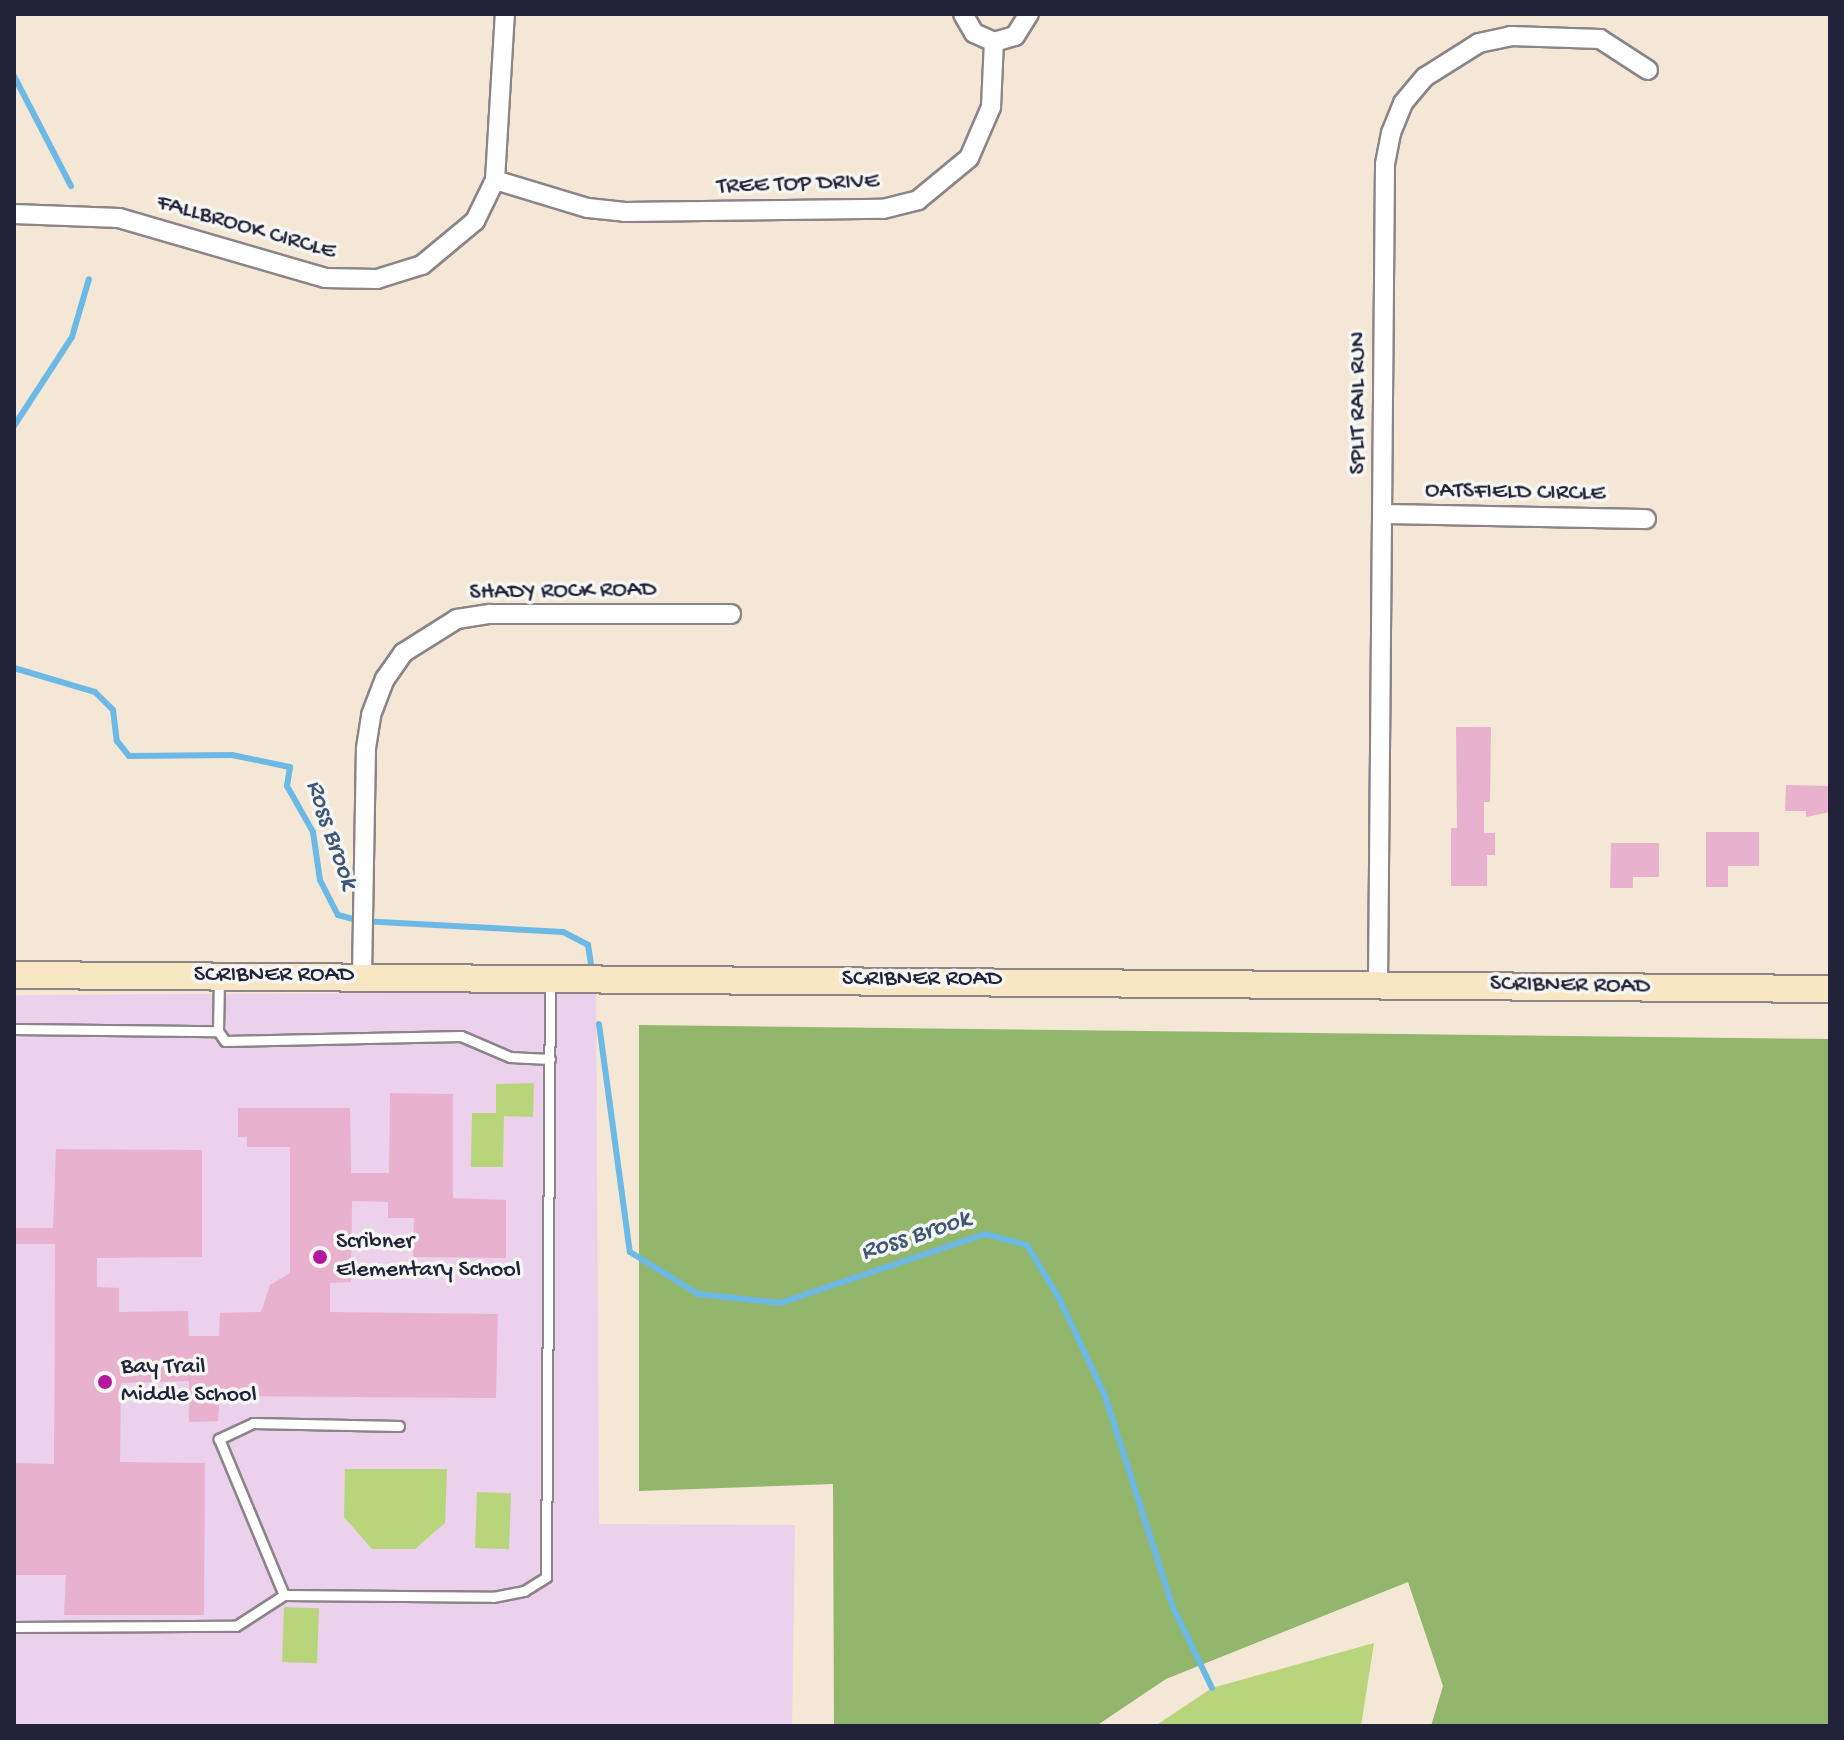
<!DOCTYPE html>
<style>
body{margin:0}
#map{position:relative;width:1844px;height:1740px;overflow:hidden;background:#f4e7d5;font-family:"Gochi Hand",sans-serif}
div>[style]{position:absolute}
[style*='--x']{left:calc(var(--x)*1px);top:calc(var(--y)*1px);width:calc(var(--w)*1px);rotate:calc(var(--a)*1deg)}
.built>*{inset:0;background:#ebd1eb}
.green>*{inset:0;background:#b8d57c;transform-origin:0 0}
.forest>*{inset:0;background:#92b66c}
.stream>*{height:6px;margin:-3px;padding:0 3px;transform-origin:3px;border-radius:3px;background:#6cb9e6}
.building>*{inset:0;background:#e8b1ce}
.roads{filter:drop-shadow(2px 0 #8b8488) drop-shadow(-2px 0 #8b8488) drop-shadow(0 2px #8b8488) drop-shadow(0 -2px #8b8488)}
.lane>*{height:9px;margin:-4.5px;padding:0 4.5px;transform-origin:4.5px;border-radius:4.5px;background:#fff}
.street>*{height:18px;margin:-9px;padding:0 9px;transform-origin:9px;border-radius:9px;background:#fff}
.secondary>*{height:26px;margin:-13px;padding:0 13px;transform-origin:13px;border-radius:13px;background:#f9e7c3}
.dots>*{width:22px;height:22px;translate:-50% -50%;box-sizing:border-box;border:4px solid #f6f6f2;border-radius:50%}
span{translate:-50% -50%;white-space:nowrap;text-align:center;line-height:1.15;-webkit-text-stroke:7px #f6f6f2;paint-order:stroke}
.street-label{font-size:24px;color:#22223b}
.poi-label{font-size:24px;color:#22223b}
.left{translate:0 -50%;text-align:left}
.water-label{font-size:26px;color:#3c5777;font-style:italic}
.frame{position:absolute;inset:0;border:16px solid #22223b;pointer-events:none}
</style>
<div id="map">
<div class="built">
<i style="clip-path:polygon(596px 992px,599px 1524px,795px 1525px,792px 1726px,14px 1726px,14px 995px)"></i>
</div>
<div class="green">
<i style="clip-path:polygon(534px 1083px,533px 1117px,504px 1116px,503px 1167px,471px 1167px,472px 1113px,496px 1113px,496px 1084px)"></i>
<i style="clip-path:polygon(345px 1469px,447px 1469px,445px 1523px,415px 1549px,372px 1549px,344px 1517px)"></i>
<i style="left:477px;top:1492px;width:34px;height:56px;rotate:2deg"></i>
<i style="left:284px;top:1607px;width:35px;height:55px;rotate:2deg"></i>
<i style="clip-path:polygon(1374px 1643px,1361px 1726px,1155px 1726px,1212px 1688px)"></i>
</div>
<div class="forest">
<i style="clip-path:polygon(639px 1025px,1830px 1039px,1830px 1726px,1431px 1726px,1443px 1686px,1408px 1582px,1166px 1679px,1096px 1726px,834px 1726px,833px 1484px,639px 1491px)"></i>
</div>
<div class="stream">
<i style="--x:14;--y:76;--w:124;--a:62.6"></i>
<i style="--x:14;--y:426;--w:106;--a:-56.9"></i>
<i style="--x:72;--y:337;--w:60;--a:-73.7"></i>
<i style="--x:14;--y:668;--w:84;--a:16.5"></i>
<i style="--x:95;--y:692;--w:25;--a:45"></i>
<i style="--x:113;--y:710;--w:31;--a:83"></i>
<i style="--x:117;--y:741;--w:19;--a:51"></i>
<i style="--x:129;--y:756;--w:103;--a:-0.6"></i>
<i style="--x:232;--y:755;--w:59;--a:11.7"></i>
<i style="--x:290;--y:767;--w:19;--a:99"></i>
<i style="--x:287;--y:786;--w:53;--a:60.5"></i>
<i style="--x:313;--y:832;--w:49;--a:81.7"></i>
<i style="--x:320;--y:880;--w:39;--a:63"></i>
<i style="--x:338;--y:915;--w:24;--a:15"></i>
<i style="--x:361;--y:921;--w:202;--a:3.1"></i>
<i style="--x:563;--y:932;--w:28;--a:27"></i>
<i style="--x:588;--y:945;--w:20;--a:81"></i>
<i style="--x:599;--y:1024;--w:230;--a:82.3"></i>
<i style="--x:630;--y:1252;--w:80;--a:31.7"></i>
<i style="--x:698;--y:1294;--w:82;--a:6.3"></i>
<i style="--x:780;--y:1303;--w:216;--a:-18.6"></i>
<i style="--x:985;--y:1234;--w:43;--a:14.7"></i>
<i style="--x:1027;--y:1245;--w:64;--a:59"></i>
<i style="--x:1060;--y:1300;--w:106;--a:64.9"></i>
<i style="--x:1105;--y:1396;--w:219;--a:72.2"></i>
<i style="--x:1172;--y:1605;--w:92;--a:64.3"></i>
</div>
<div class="building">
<i style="clip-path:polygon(1456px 727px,1491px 727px,1490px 802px,1484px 802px,1484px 833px,1495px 833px,1495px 855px,1487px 855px,1487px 886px,1451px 886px,1451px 828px,1457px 828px)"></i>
<i style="clip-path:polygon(1786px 785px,1830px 786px,1830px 812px,1806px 817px,1806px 811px,1785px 811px)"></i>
<i style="clip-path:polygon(1706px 832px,1759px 832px,1759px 866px,1728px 866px,1728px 887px,1706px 887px)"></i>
<i style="clip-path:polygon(1611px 843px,1659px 843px,1659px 877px,1633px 877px,1633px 888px,1610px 888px)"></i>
<i style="clip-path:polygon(390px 1093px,453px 1094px,453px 1198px,506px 1200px,506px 1258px,413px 1257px,414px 1218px,388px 1218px,388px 1202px,352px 1201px,351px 1282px,330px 1283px,330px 1312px,498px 1314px,496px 1398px,220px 1396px,218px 1421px,189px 1422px,189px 1381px,121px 1383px,120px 1462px,205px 1463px,204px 1615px,64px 1615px,66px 1575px,14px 1575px,14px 1463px,54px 1464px,55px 1244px,14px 1244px,14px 1228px,53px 1228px,56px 1149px,202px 1150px,202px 1257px,97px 1258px,97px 1287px,119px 1288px,119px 1312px,188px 1311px,189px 1336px,219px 1336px,220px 1313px,261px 1312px,270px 1285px,290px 1273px,290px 1147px,247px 1147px,247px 1137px,238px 1137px,238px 1108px,350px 1108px,351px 1173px,389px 1173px)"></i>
</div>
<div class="roads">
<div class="lane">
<i style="--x:14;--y:1029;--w:204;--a:0.6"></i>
<i style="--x:218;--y:1031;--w:12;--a:55"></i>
<i style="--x:225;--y:1041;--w:236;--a:-1.2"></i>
<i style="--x:461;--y:1036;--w:53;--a:23.2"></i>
<i style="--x:510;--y:1057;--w:40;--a:2.9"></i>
<i style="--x:218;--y:1031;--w:53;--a:-88.9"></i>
<i style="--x:399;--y:1426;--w:146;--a:-178.8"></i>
<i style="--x:253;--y:1423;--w:38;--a:155"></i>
<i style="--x:219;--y:1439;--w:169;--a:67.4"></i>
<i style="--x:284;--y:1595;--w:209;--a:0.5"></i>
<i style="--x:493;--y:1597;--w:32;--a:-11"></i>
<i style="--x:524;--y:1591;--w:26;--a:-32"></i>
<i style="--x:546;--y:1577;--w:596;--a:-89.62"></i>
<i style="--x:14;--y:1627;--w:222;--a:-0.3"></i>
<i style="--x:236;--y:1626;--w:57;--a:-32.9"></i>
</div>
<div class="street">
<i style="--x:963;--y:14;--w:22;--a:60"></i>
<i style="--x:974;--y:33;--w:22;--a:24"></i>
<i style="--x:994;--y:42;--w:22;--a:-16"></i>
<i style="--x:1015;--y:36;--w:26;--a:-58"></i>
<i style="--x:495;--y:180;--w:97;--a:16.8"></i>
<i style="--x:588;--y:208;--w:37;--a:6"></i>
<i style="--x:625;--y:212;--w:258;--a:-0.7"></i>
<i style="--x:883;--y:209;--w:36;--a:-14"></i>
<i style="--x:918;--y:200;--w:66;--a:-39.5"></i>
<i style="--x:969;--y:158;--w:56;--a:-66.7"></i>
<i style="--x:991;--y:107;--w:65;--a:-87.4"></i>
<i style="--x:14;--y:214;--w:105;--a:2.2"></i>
<i style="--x:119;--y:218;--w:215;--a:16.2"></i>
<i style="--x:325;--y:278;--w:52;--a:1.1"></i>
<i style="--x:377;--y:279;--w:47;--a:-17.3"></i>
<i style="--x:422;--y:265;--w:69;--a:-39.7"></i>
<i style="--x:475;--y:221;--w:46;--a:-64"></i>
<i style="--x:495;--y:180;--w:166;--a:-86.6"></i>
<i style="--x:1383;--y:514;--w:263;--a:1.1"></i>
<i style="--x:362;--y:976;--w:228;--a:-89"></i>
<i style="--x:366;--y:748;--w:33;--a:-81"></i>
<i style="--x:371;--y:715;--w:39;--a:-69"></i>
<i style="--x:385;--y:679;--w:32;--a:-55"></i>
<i style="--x:403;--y:653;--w:64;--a:-32.2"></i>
<i style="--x:457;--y:619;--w:33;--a:-9"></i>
<i style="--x:490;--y:614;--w:241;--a:0"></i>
<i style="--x:1378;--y:984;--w:820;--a:-89.51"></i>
<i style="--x:1385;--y:164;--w:32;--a:-79"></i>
<i style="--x:1391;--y:133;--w:32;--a:-68"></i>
<i style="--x:1403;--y:103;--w:34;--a:-50"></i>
<i style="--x:1425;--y:77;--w:64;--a:-32.2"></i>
<i style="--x:1479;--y:43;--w:33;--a:-12"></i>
<i style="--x:1511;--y:36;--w:89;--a:1.9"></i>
<i style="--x:1600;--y:39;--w:57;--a:32.9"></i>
</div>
<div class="secondary">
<i style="--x:14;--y:975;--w:1816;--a:0.44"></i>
</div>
</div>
<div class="dots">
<i style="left:320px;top:1257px;background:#b5179e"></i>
<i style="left:105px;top:1382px;background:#b5179e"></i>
</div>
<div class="street-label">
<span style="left:798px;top:185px;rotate:-2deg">TREE TOP DRIVE</span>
<span style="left:246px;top:228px;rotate:16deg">FALLBROOK CIRCLE</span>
<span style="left:1359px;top:403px;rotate:-90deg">SPLIT RAIL RUN</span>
<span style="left:1515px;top:493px;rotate:1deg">OATSFIELD CIRCLE</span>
<span style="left:563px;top:592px;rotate:-1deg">SHADY ROCK ROAD</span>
<span style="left:274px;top:976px">SCRIBNER ROAD</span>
<span style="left:922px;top:980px">SCRIBNER ROAD</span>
<span style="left:1570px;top:986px;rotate:1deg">SCRIBNER ROAD</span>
</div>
<div class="poi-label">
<span class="left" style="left:336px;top:1257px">Scribner<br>Elementary School</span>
<span class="left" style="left:121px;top:1382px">Bay Trail<br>Middle School</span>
</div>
<div class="water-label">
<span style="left:330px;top:835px;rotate:71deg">Ross Brook</span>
<span style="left:916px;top:1237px;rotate:-18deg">Ross Brook</span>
</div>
<div class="frame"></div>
</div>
